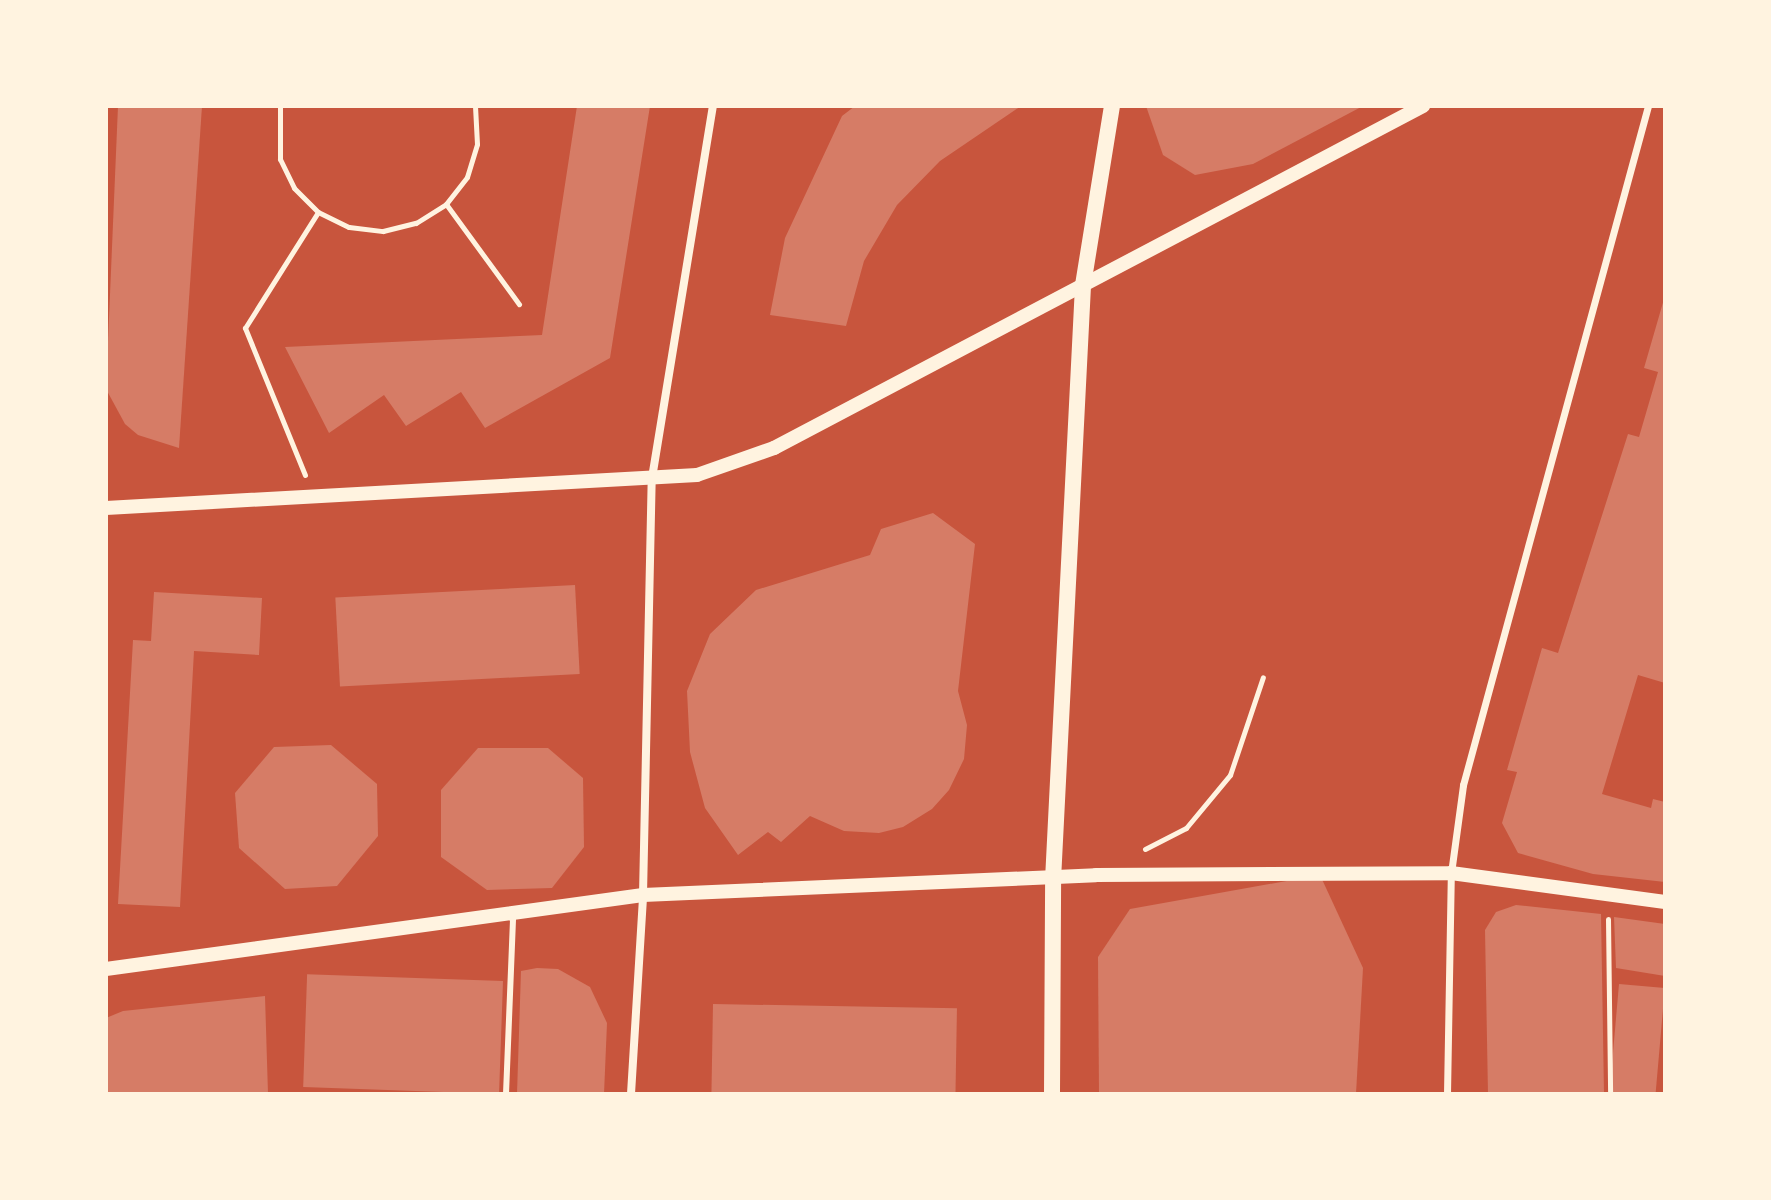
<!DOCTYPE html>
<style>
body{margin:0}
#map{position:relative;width:1771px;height:1200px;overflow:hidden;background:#c8553d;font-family:Literata,serif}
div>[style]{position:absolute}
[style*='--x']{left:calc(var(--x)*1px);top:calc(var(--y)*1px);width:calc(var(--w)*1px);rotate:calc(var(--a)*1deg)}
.building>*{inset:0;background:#d67c66;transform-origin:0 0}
.path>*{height:5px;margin:-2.5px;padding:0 2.5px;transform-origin:2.5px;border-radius:2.5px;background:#fff3e0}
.service>*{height:6px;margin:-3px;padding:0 3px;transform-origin:3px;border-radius:3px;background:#fff3e0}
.pedestrian>*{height:7px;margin:-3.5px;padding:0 3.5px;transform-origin:3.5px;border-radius:3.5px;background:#fff3e0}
.minor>*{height:8px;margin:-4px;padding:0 4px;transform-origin:4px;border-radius:4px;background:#fff3e0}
.tertiary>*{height:14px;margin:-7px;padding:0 7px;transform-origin:7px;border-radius:7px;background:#fff3e0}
.secondary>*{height:16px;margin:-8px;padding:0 8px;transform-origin:8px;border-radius:8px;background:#fff3e0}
span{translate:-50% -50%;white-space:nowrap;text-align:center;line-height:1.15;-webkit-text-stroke:6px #fff3e0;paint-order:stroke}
.frame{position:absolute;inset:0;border:108px solid #fff3e0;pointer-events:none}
</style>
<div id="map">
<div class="building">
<i style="clip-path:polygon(118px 106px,202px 106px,179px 448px,138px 435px,125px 424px,106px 389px)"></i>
<i style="clip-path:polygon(577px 106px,650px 106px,610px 358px,485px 428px,461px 392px,406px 426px,384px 395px,329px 433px,285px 347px,542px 335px)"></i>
<i style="clip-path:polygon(855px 106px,1021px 106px,940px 161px,897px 205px,864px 261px,846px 326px,770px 315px,785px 238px,842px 116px)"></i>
<i style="clip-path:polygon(1146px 106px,1363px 106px,1253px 164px,1195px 175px,1163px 155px)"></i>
<i style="clip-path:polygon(1664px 299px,1665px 683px,1638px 675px,1602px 794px,1651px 808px,1653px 799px,1665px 802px,1665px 882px,1593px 874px,1518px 853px,1502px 823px,1517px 772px,1507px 770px,1542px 648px,1558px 653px,1628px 434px,1639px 437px,1658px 372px,1644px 368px)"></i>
<i style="clip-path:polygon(933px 513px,975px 544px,958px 691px,967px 725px,964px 759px,949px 790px,932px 809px,903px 827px,879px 833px,844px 831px,810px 816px,781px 842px,768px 832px,738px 855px,705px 808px,690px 752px,687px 691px,710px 634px,756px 590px,870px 555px,881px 529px)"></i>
<i style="left:575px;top:585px;width:89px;height:240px;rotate:87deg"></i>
<i style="clip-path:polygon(154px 592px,262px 598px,259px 655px,194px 651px,180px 907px,118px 904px,133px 640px,151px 641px)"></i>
<i style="clip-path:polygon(331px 745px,377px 784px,378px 836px,337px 886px,285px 889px,239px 848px,235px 793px,274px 747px)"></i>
<i style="clip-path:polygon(478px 748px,548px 748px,583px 778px,584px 847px,552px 888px,487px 890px,441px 857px,441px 790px)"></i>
<i style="clip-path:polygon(1320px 875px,1363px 968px,1356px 1094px,1099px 1094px,1098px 957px,1130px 909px)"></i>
<i style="clip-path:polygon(1516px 905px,1601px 914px,1604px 1094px,1488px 1094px,1485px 930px,1496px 912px)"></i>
<i style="clip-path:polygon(1614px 917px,1665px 924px,1665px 976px,1616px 968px)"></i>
<i style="clip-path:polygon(537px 968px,558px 969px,590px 987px,607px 1023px,604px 1094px,517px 1094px,521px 971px)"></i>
<i style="left:503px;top:981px;width:113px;height:196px;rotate:92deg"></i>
<i style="left:1619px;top:984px;width:46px;height:110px;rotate:5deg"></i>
<i style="clip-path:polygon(265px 996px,268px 1094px,106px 1094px,106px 1018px,123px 1011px)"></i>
<i style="left:713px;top:1004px;width:244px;height:90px;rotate:1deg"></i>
</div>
<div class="path">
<i style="--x:280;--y:106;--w:53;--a:90"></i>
<i style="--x:280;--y:159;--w:32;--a:64"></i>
<i style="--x:294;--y:188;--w:34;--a:45"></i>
<i style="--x:318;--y:212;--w:34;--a:26"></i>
<i style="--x:349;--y:227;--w:34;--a:7"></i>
<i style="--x:383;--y:231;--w:34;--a:-14"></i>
<i style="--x:416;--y:223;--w:36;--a:-32"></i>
<i style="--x:446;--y:204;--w:34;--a:-52"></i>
<i style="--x:467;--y:177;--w:34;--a:-73"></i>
<i style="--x:477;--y:144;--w:38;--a:-93"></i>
<i style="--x:446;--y:204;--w:124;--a:53.9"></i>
<i style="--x:305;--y:475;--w:159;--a:-112.2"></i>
<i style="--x:245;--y:328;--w:137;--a:-57.8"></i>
<i style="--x:1145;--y:849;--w:46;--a:-27.1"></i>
<i style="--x:1186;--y:828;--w:69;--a:-50.3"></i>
<i style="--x:1230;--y:775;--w:103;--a:-71.4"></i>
<i style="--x:1608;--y:919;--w:175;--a:89.3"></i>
</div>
<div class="service">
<i style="--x:506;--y:1094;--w:178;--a:-87.7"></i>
</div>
<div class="pedestrian">
<i style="--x:1447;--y:1094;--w:221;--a:-89"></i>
<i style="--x:1451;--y:873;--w:89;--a:-82.2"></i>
<i style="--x:1463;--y:785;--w:704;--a:-74.76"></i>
</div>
<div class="minor">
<i style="--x:631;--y:1094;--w:199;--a:-86.5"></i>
<i style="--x:643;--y:895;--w:417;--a:-88.8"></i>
<i style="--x:652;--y:478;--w:377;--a:-80.7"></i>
</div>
<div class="tertiary">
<i style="--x:106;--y:508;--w:592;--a:-3.2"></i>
<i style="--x:697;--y:475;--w:82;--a:-19.3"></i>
<i style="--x:774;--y:448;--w:734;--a:-27.79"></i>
<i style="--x:106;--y:969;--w:542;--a:-7.85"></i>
<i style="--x:643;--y:895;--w:453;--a:-2.5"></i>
<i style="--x:1096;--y:875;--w:355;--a:-0.3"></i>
<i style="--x:1451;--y:873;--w:216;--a:7.7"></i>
</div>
<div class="secondary">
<i style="--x:1052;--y:1094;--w:214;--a:-89.7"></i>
<i style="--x:1053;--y:880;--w:596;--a:-87.11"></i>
<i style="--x:1083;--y:285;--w:181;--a:-80.8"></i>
</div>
<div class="frame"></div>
</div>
